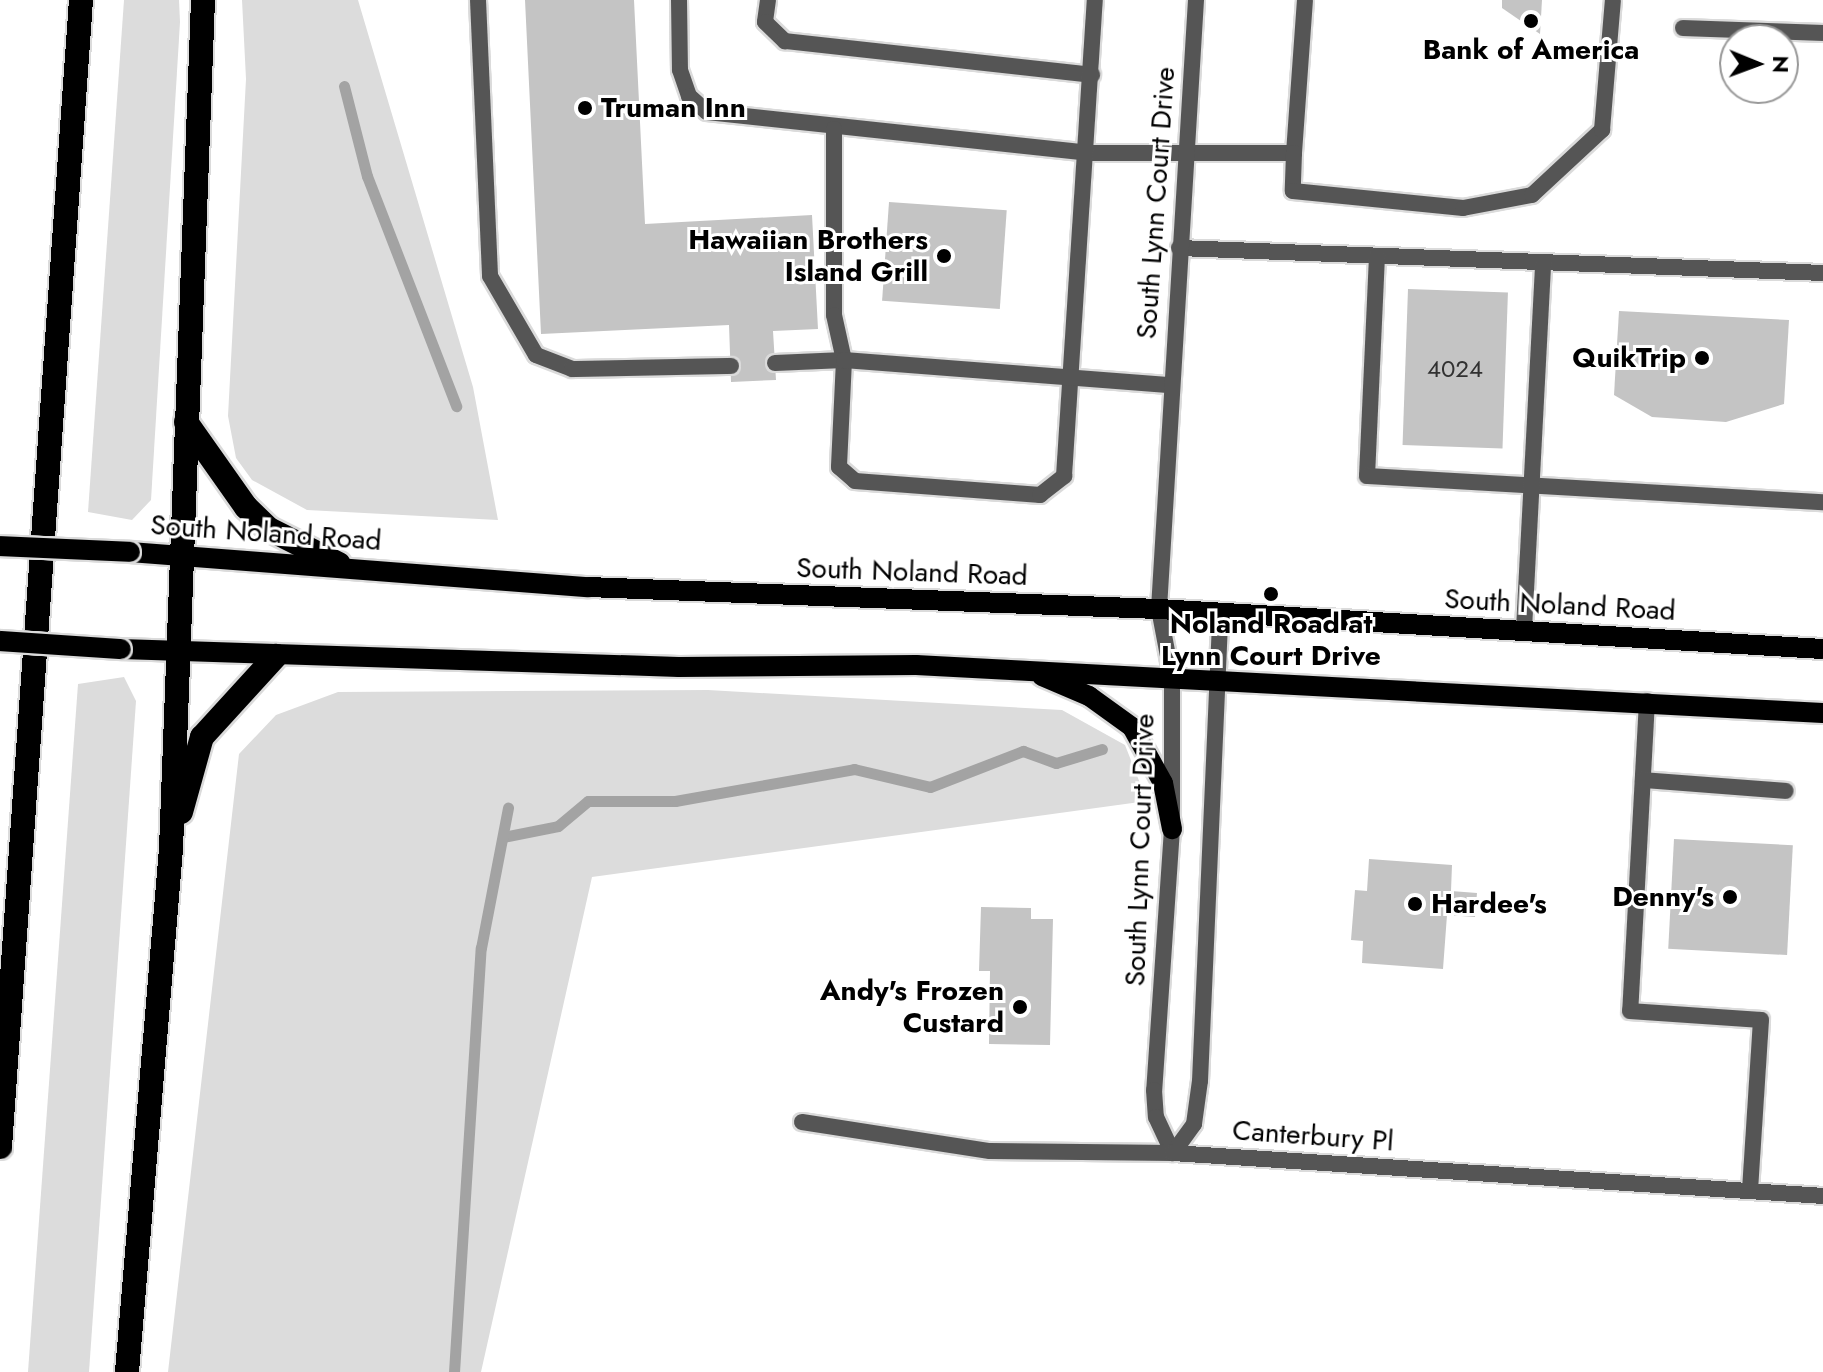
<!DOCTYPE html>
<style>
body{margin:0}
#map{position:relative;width:1823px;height:1372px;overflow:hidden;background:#fff;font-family:Jost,sans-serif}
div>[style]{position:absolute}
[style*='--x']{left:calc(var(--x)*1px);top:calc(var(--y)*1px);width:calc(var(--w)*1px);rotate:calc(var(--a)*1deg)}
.green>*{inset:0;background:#dcdcdc}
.stream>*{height:11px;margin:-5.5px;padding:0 5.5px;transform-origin:5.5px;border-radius:5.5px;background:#a3a3a3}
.building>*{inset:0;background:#c4c4c4;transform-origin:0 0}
.roads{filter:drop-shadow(2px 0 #dbdbdb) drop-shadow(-2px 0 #dbdbdb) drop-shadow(0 2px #dbdbdb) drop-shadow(0 -2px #dbdbdb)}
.lane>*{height:16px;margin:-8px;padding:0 8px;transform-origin:8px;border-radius:8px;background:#555}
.street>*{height:16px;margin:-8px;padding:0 8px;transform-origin:8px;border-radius:8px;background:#555}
.primary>*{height:20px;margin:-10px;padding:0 10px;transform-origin:10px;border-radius:10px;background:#000}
.highway>*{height:24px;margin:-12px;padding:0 12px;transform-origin:12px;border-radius:12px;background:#000}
.bridges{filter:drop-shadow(2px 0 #dbdbdb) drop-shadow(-2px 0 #dbdbdb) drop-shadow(0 2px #dbdbdb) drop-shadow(0 -2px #dbdbdb)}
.primary-bridge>*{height:20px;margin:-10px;padding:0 10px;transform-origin:10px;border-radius:10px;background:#000}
.dots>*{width:22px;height:22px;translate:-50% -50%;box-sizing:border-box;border:4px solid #fff;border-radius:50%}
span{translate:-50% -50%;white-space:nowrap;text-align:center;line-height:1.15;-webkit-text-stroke:6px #fff;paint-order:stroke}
.number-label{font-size:24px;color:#313131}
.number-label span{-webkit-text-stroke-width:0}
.poi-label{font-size:28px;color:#000;font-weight:700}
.left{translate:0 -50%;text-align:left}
.right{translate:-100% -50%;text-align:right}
.street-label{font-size:28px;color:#000}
.north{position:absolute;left:1719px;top:24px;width:80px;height:80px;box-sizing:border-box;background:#fff;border:2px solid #999;border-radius:50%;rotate:91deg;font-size:22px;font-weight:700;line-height:32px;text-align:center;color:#000}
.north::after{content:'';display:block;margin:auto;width:28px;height:36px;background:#000;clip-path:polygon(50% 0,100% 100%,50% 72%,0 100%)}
</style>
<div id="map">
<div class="green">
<i style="clip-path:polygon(124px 0,179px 0,180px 22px,151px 500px,132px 520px,88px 512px)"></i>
<i style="clip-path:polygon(242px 0,358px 0,473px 387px,498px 520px,307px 510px,252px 480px,236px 458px,228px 416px,246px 79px)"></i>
<i style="clip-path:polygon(124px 677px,136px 701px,89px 1372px,28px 1372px,78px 684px)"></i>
<i style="clip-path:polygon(708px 690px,1062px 710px,1125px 745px,1147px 801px,592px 877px,481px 1372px,168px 1372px,239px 754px,276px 715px,338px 692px)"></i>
</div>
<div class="stream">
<i style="--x:344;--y:86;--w:93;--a:75.7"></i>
<i style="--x:367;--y:176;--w:247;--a:68.8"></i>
<i style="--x:503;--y:837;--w:56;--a:-11.3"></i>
<i style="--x:558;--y:826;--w:39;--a:-40"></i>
<i style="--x:588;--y:801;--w:87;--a:0"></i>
<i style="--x:675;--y:801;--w:182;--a:-10.1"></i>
<i style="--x:854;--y:769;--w:78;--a:13.3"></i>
<i style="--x:930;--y:787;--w:100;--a:-21.2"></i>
<i style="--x:1023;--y:751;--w:35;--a:20"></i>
<i style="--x:1056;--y:763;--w:48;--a:-16.9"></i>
<i style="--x:454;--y:1372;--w:425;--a:-86.4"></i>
<i style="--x:481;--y:948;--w:143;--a:-79.1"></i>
</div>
<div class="building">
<i style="clip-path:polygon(525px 0,634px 0,645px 224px,812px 215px,818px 329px,773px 331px,776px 380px,731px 382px,729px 325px,541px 334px)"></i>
<i style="clip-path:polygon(1502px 0,1542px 0,1540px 34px,1502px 8px)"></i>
<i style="left:889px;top:202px;width:118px;height:99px;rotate:4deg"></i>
<i style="left:1408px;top:289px;width:100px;height:156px;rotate:2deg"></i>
<i style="clip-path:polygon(1619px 311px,1789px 320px,1784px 404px,1726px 422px,1652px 417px,1614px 395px)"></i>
<i style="left:1674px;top:839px;width:119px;height:110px;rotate:3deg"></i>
<i style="clip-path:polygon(1369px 859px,1452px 865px,1451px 891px,1477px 893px,1475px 917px,1447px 915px,1443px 969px,1362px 963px,1363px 941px,1351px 940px,1355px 890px,1367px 891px)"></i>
<i style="clip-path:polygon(981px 907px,1031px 908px,1031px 919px,1053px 919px,1050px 1045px,989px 1044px,990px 971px,979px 971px)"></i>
</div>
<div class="roads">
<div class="lane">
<i style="--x:478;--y:0;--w:276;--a:87.5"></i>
<i style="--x:490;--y:276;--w:91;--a:59.8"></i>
<i style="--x:536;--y:355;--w:39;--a:21"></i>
<i style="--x:572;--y:369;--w:159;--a:-1.1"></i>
<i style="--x:679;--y:0;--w:70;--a:89.2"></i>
<i style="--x:680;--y:70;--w:28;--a:71"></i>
<i style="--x:689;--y:96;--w:24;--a:42"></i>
<i style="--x:707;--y:112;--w:383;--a:6.1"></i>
<i style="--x:1088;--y:153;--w:206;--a:0"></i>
<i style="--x:1294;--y:153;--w:153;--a:-85.9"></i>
<i style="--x:768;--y:0;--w:22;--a:98"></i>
<i style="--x:765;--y:22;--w:28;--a:44"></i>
<i style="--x:785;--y:41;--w:309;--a:6.3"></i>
<i style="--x:1683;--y:28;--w:140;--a:2"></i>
<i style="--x:834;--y:129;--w:186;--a:90"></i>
<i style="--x:834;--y:315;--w:46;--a:77.5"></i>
<i style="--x:844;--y:360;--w:107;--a:92.7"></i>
<i style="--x:839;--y:467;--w:21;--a:41"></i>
<i style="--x:855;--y:481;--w:186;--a:4.3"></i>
<i style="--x:1040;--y:495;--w:31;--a:-38"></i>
<i style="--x:1064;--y:476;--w:477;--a:-86.3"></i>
<i style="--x:1294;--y:153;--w:38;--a:92"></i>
<i style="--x:1293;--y:191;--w:171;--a:5.7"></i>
<i style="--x:1463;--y:208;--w:70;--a:-10.7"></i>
<i style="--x:1532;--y:195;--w:96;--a:-42.9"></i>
<i style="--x:1602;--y:130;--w:130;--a:-85.2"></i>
<i style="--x:1179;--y:248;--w:644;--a:2.22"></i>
<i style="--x:1377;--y:256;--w:220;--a:92.6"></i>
<i style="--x:1367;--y:476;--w:457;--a:3.3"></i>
<i style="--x:775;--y:363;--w:69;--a:-2.5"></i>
<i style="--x:844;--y:360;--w:328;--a:4.4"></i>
<i style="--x:1524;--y:629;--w:367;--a:-87"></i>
<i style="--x:1647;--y:701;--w:310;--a:93.1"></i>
<i style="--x:1630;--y:1011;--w:131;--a:3.9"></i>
<i style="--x:1761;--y:1020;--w:171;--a:93.7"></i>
<i style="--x:1643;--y:780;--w:143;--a:4.4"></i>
</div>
<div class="street">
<i style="--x:1196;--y:0;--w:610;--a:93.48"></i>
<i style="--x:1159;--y:609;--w:69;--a:79.2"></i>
<i style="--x:1172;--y:677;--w:152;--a:90"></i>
<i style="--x:1172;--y:829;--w:262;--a:93.9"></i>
<i style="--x:1154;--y:1090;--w:27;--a:86"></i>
<i style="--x:1156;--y:1117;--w:40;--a:65"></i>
<i style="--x:1173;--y:1153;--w:36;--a:-54"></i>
<i style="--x:1194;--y:1124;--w:43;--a:-82.1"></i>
<i style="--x:1200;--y:1081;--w:467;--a:-87.5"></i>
<i style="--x:802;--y:1122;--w:190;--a:8.8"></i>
<i style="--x:990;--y:1151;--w:183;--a:0.6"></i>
<i style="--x:1173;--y:1153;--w:651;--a:3.78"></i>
</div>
<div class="primary">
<i style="--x:130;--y:552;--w:459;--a:4.4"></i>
<i style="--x:588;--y:587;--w:571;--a:2.21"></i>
<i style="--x:1159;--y:609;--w:665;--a:3.45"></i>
<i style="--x:121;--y:649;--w:558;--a:1.85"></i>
<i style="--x:679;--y:667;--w:237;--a:-0.5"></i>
<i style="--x:916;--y:665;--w:908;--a:3.03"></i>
<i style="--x:1042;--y:676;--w:51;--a:23.1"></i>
<i style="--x:1089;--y:696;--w:53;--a:35.8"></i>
<i style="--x:1132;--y:727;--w:64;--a:61"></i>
<i style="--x:1163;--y:783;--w:47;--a:78.9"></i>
</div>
<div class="highway">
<i style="--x:186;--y:422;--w:104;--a:54.8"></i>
<i style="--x:246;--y:507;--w:32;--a:44"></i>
<i style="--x:269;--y:529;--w:78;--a:26.6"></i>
<i style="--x:181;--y:812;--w:78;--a:-74.4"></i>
<i style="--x:202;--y:737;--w:110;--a:-47.6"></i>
<i style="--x:0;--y:1147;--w:1150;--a:-85.96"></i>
<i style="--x:127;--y:1372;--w:525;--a:-85.19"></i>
<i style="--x:171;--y:849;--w:850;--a:-87.84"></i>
</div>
</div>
<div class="bridges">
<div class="primary-bridge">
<i style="--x:0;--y:546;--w:130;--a:2.6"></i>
<i style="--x:0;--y:641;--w:121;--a:3.8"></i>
</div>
</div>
<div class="dots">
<i style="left:1531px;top:21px;background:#000"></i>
<i style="left:585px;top:108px;background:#000"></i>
<i style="left:944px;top:256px;background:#000"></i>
<i style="left:1702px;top:358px;background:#000"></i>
<i style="left:1271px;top:594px;background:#000"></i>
<i style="left:1730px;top:897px;background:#000"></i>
<i style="left:1415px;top:904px;background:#000"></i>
<i style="left:1020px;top:1007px;background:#000"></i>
</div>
<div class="number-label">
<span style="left:1455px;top:369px">4024</span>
</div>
<div class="poi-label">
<span style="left:1531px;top:50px">Bank of America</span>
<span class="left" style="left:601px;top:108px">Truman Inn</span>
<span class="right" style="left:928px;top:256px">Hawaiian Brothers<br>Island Grill</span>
<span class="right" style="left:1686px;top:358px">QuikTrip</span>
<span style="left:1271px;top:640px">Noland Road at<br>Lynn Court Drive</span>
<span class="right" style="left:1714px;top:897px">Denny's</span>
<span class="left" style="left:1431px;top:904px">Hardee's</span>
<span class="right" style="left:1004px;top:1007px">Andy's Frozen<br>Custard</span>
</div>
<div class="street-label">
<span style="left:1156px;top:203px;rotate:-86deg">South Lynn Court Drive</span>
<span style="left:266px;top:533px;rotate:4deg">South Noland Road</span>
<span style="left:912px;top:572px;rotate:2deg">South Noland Road</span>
<span style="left:1560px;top:605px;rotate:3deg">South Noland Road</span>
<span style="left:1140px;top:850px;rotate:-88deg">South Lynn Court Drive</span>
<span style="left:1313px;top:1136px;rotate:4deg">Canterbury Pl</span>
</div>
<div class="north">N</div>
</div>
